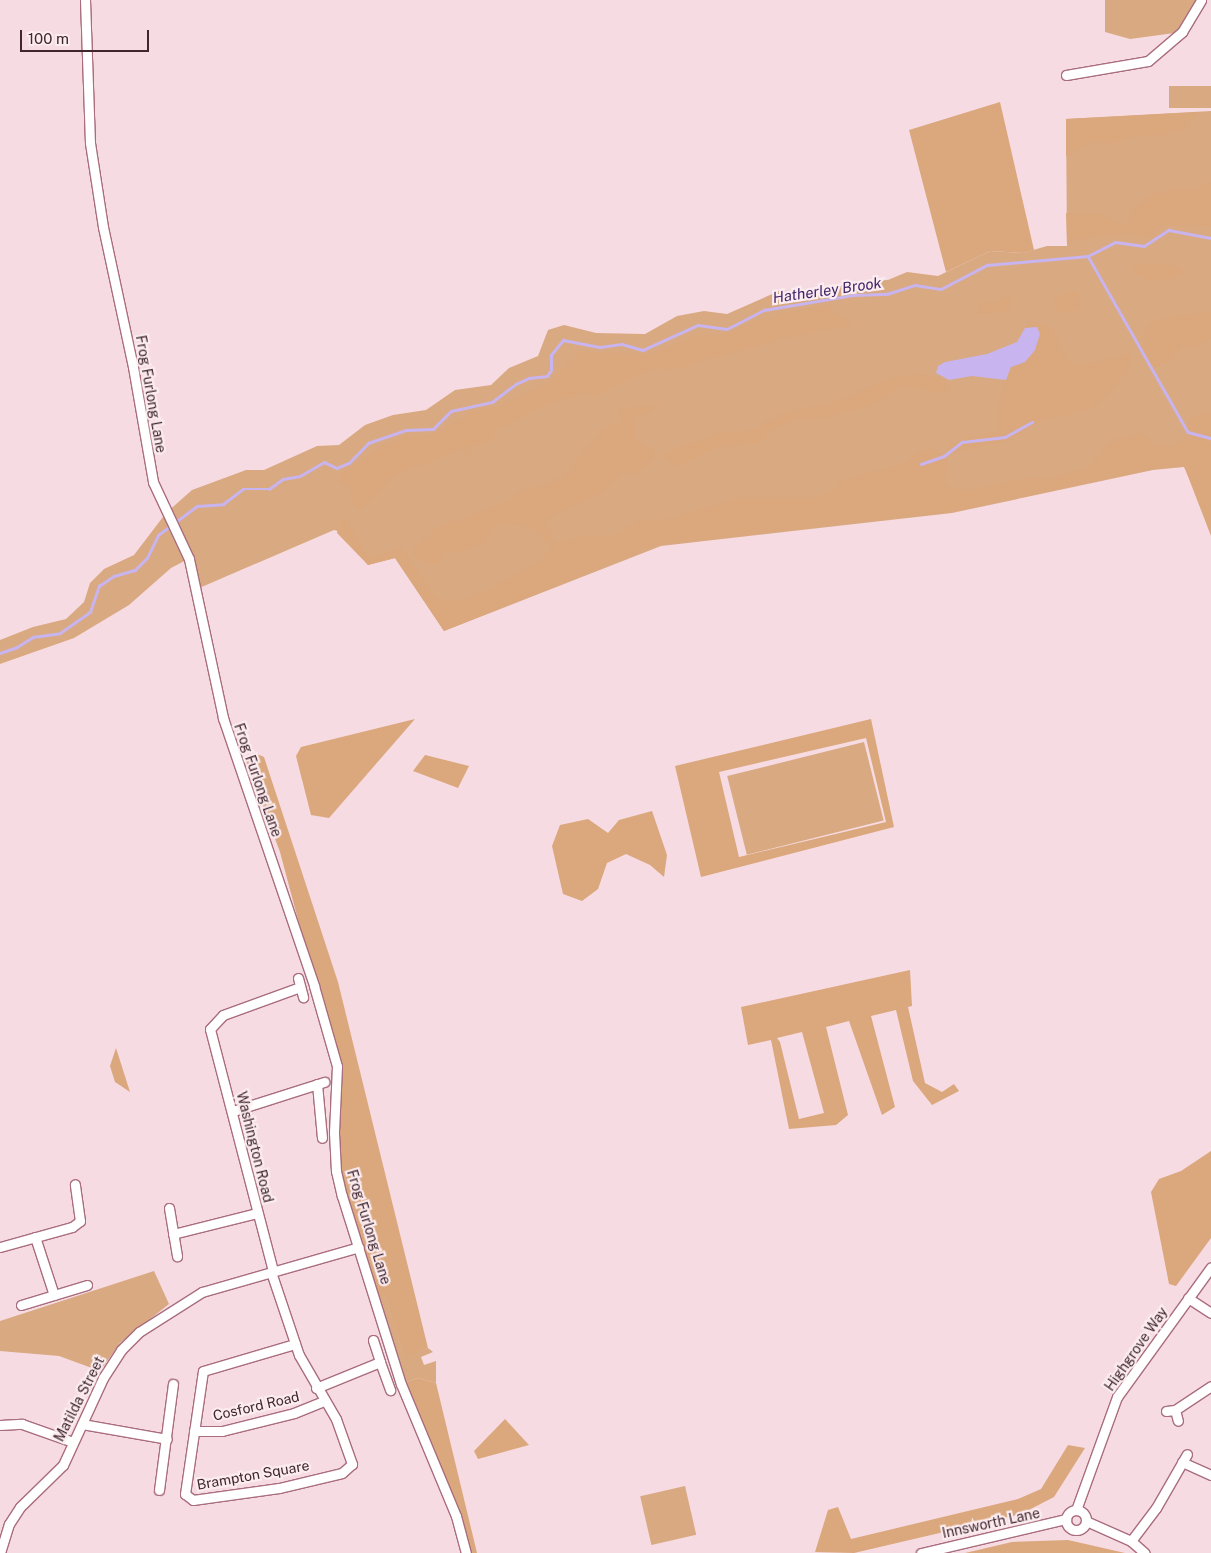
<!DOCTYPE html>
<style>
body{margin:0}
#map{position:relative;width:1211px;height:1553px;overflow:hidden;background:#f7dbe2;font-family:"Public Sans",sans-serif}
div>[style]{position:absolute}
[style*='--x']{left:calc(var(--x)*1px);top:calc(var(--y)*1px);width:calc(var(--w)*1px);rotate:calc(var(--a)*1deg)}
.green>*{inset:0;background:#d9a982;transform-origin:0 0}
.forest>*{inset:0;background:#dba77d}
.water>*{inset:0;background:#c8b4ee}
.stream>*{height:2.5px;margin:-1.25px;padding:0 1.25px;transform-origin:1.25px;border-radius:1.25px;background:#c8b4ee}
.roads{filter:drop-shadow(1px 0 #a96d7e) drop-shadow(-1px 0 #a96d7e) drop-shadow(0 1px #a96d7e) drop-shadow(0 -1px #a96d7e)}
.minor>*{height:9px;margin:-4.5px;padding:0 4.5px;transform-origin:4.5px;border-radius:4.5px;background:#fff}
.minor>.ring{margin:-4.5px;padding:0;box-sizing:content-box;background:none;border:9px solid #fff;border-radius:50%}
span{translate:-50% -50%;white-space:nowrap;text-align:center;line-height:1.15;-webkit-text-stroke:4.5px #fbecf0;paint-order:stroke}
.street-label{font-size:14px;color:#40262e}
.water-label{font-size:15px;color:#422468;font-style:italic}
.scale{position:absolute;left:20px;top:30px;width:129px;height:22px;box-sizing:border-box;border:2px solid #40262e;border-top:0;padding-left:6px;font-size:15px;line-height:18px;white-space:nowrap;color:#40262e;-webkit-text-stroke:4px #fbecf0;paint-order:stroke}
</style>
<div id="map">
<div class="green">
<i style="clip-path:polygon(1105px 0,1201px 0,1182px 32px,1130px 39px,1105px 32px)"></i>
<i style="left:1211px;top:86px;width:22px;height:42px;rotate:90deg"></i>
<i style="clip-path:polygon(1211px 111px,1211px 526px,1184px 467px,1153px 470px,952px 513px,661px 546px,444px 631px,395px 558px,368px 565px,341px 532px,334px 530px,197px 589px,188px 559px,171px 568px,129px 605px,74px 638px,0 664px,0 640px,33px 627px,66px 619px,84px 602px,90px 583px,104px 569px,134px 555px,166px 513px,192px 490px,246px 470px,264px 470px,317px 446px,339px 445px,365px 425px,393px 415px,426px 410px,455px 390px,491px 385px,509px 368px,538px 356px,548px 330px,564px 325px,596px 333px,645px 334px,677px 316px,704px 311px,727px 314px,779px 291px,820px 290px,852px 282px,888px 280px,907px 272px,938px 276px,990px 251px,1023px 253px,1047px 246px,1067px 246px,1066px 119px)"></i>
<i style="left:864px;top:742px;width:81px;height:141px;rotate:76deg"></i>
<i style="clip-path:polygon(154px 1271px,169px 1304px,120px 1343px,100px 1371px,59px 1356px,0 1351px,0 1321px)"></i>
<i style="clip-path:polygon(375px 1295px,385px 1295px,404px 1356px,428px 1348px,433px 1352px,421px 1357px,424px 1365px,436px 1361px,436px 1383px,418px 1378px,401px 1384px)"></i>
<i style="left:685px;top:1486px;width:50px;height:46px;rotate:77deg"></i>
</div>
<div class="forest">
<i style="clip-path:polygon(1000px 102px,1034px 250px,1023px 253px,990px 251px,946px 272px,909px 130px)"></i>
<i style="clip-path:polygon(1200px 112px,1185px 129px,1152px 137px,1136px 136px,1110px 144px,1094px 142px,1066px 156px,1066px 119px)"></i>
<i style="clip-path:polygon(1211px 182px,1211px 226px,1163px 225px,1148px 238px,1126px 234px,1079px 239px,1067px 246px,1066px 213px,1100px 214px,1124px 225px,1129px 222px,1129px 211px,1149px 196px,1177px 187px,1197px 188px)"></i>
<i style="clip-path:polygon(1141px 264px,1174px 265px,1182px 267px,1183px 272px,1182px 277px,1171px 280px,1149px 281px,1132px 273px,1132px 268px)"></i>
<i style="clip-path:polygon(1071px 291px,1078px 292px,1080px 306px,1076px 311px,1057px 312px,1054px 298px)"></i>
<i style="clip-path:polygon(1005px 297px,1013px 299px,1013px 303px,1006px 312px,976px 314px,981px 301px,994px 302px)"></i>
<i style="clip-path:polygon(831px 304px,833px 313px,850px 318px,851px 322px,847px 326px,795px 336px,667px 371px,659px 366px,596px 396px,586px 394px,553px 403px,526px 414px,512px 424px,500px 427px,494px 433px,495px 440px,471px 447px,471px 457px,461px 450px,397px 474px,363px 508px,356px 509px,349px 487px,340px 483px,339px 473px,352px 467px,379px 446px,405px 436px,432px 435px,471px 412px,499px 406px,550px 381px,580px 352px,649px 354px,698px 335px,719px 335px,778px 314px)"></i>
<i style="clip-path:polygon(1211px 312px,1211px 339px,1193px 348px,1181px 348px,1169px 362px,1152px 369px,1143px 357px,1142px 337px,1150px 322px,1175px 315px)"></i>
<i style="clip-path:polygon(1038px 322px,1053px 330px,1069px 363px,1088px 363px,1130px 353px,1132px 361px,1127px 372px,1096px 407px,1037px 423px,1006px 441px,952px 453px,948px 446px,957px 441px,999px 430px,997px 416px,1003px 381px,1014px 364px,1025px 362px,1039px 341px,1037px 327px,1025px 328px,1027px 323px)"></i>
<i style="clip-path:polygon(921px 374px,940px 377px,951px 388px,949px 392px,937px 393px,913px 387px,900px 388px,870px 406px,825px 418px,794px 421px,777px 428px,756px 444px,715px 448px,681px 465px,675px 466px,662px 457px,666px 452px,713px 434px,751px 430px,784px 412px,835px 402px,887px 378px)"></i>
<i style="clip-path:polygon(664px 403px,635px 420px,636px 440px,659px 455px,637px 474px,623px 473px,603px 494px,556px 514px,547px 524px,555px 542px,585px 536px,612px 537px,639px 520px,660px 521px,739px 497px,817px 497px,835px 488px,841px 480px,905px 463px,916px 452px,928px 449px,938px 450px,948px 459px,945px 480px,953px 489px,972px 489px,1026px 478px,1043px 479px,1090px 467px,1104px 446px,1115px 438px,1143px 433px,1152px 443px,1163px 446px,1176px 444px,1185px 439px,1190px 417px,1211px 411px,1211px 536px,1184px 466px,1157px 468px,951px 512px,657px 545px,444px 631px,395px 558px,368px 565px,337px 533px,339px 522px,346px 517px,364px 552px,373px 557px,401px 547px,438px 599px,456px 601px,485px 591px,542px 560px,550px 547px,535px 530px,521px 525px,498px 524px,484px 543px,459px 553px,446px 550px,439px 563px,433px 565px,412px 557px,414px 549px,438px 527px,507px 501px,525px 488px,541px 486px,564px 475px,602px 430px,621px 421px,617px 409px)"></i>
<i style="clip-path:polygon(415px 719px,329px 818px,311px 815px,296px 756px,301px 747px)"></i>
<i style="clip-path:polygon(evenodd,871px 719px,894px 827px,701px 877px,675px 766px,871px 719px,866px 738px,886px 822px,739px 857px,719px 772px,866px 738px)"></i>
<i style="clip-path:polygon(255px 753px,264px 757px,338px 982px,428px 1348px,404px 1357px,385px 1296px,375px 1295px,336px 1171px,337px 1066px,280px 852px,245px 758px)"></i>
<i style="clip-path:polygon(425px 755px,469px 766px,458px 788px,413px 771px)"></i>
<i style="clip-path:polygon(652px 811px,667px 855px,664px 877px,650px 865px,626px 854px,607px 863px,598px 889px,582px 901px,563px 894px,552px 846px,560px 825px,588px 819px,608px 833px,619px 820px)"></i>
<i style="clip-path:polygon(evenodd,910px 970px,912px 1006px,908px 1007px,925px 1083px,942px 1092px,954px 1084px,959px 1091px,932px 1105px,913px 1081px,896px 1010px,871px 1016px,895px 1107px,882px 1115px,849px 1021px,826px 1027px,848px 1115px,836px 1125px,789px 1129px,771px 1040px,748px 1045px,741px 1007px,910px 970px,802px 1032px,824px 1113px,799px 1119px,780px 1042px,777px 1038px,802px 1032px)"></i>
<i style="clip-path:polygon(116px 1048px,130px 1092px,115px 1082px,110px 1066px)"></i>
<i style="clip-path:polygon(1211px 1151px,1211px 1238px,1176px 1286px,1169px 1284px,1151px 1192px,1159px 1179px,1181px 1171px)"></i>
<i style="clip-path:polygon(418px 1378px,436px 1383px,477px 1553px,466px 1553px,401px 1384px)"></i>
<i style="clip-path:polygon(505px 1419px,529px 1445px,478px 1459px,474px 1451px)"></i>
<i style="clip-path:polygon(1068px 1445px,1085px 1448px,1054px 1497px,1021px 1514px,854px 1553px,815px 1552px,828px 1510px,838px 1507px,851px 1539px,1018px 1499px,1041px 1489px)"></i>
<i style="clip-path:polygon(1068px 1540px,1125px 1553px,965px 1553px,1012px 1542px)"></i>
</div>
<div class="water">
<i style="clip-path:polygon(1037px 327px,1040px 334px,1035px 350px,1025px 362px,1011px 367px,1006px 380px,972px 376px,949px 380px,936px 373px,938px 366px,945px 362px,987px 354px,1017px 342px,1025px 328px)"></i>
</div>
<div class="stream">
<i style="--x:1088;--y:256;--w:202;--a:60.4"></i>
<i style="--x:1188;--y:432;--w:24;--a:15"></i>
<i style="--x:921;--y:464;--w:24;--a:-19"></i>
<i style="--x:944;--y:456;--w:23;--a:-38"></i>
<i style="--x:962;--y:442;--w:43;--a:-6.6"></i>
<i style="--x:1005;--y:437;--w:31;--a:-29"></i>
<i style="--x:0;--y:653;--w:18;--a:-19"></i>
<i style="--x:17;--y:647;--w:19;--a:-32"></i>
<i style="--x:33;--y:637;--w:27;--a:-8"></i>
<i style="--x:60;--y:633;--w:37;--a:-35"></i>
<i style="--x:90;--y:612;--w:28;--a:-71"></i>
<i style="--x:99;--y:586;--w:18;--a:-34"></i>
<i style="--x:114;--y:576;--w:22;--a:-16"></i>
<i style="--x:135;--y:570;--w:17;--a:-45"></i>
<i style="--x:147;--y:558;--w:25;--a:-64"></i>
<i style="--x:158;--y:535;--w:49;--a:-36.6"></i>
<i style="--x:197;--y:506;--w:26;--a:-4"></i>
<i style="--x:223;--y:504;--w:25;--a:-37"></i>
<i style="--x:243;--y:489;--w:26;--a:0"></i>
<i style="--x:269;--y:489;--w:17;--a:-36"></i>
<i style="--x:283;--y:479;--w:17;--a:-10"></i>
<i style="--x:300;--y:476;--w:28;--a:-30"></i>
<i style="--x:324;--y:462;--w:14;--a:25"></i>
<i style="--x:337;--y:468;--w:13;--a:-23"></i>
<i style="--x:349;--y:463;--w:28;--a:-46"></i>
<i style="--x:368;--y:443;--w:40;--a:-18.9"></i>
<i style="--x:406;--y:430;--w:27;--a:-2"></i>
<i style="--x:433;--y:429;--w:25;--a:-45"></i>
<i style="--x:451;--y:411;--w:42;--a:-12.4"></i>
<i style="--x:492;--y:402;--w:30;--a:-37"></i>
<i style="--x:516;--y:384;--w:14;--a:-25"></i>
<i style="--x:529;--y:378;--w:18;--a:-6"></i>
<i style="--x:547;--y:376;--w:7;--a:-56"></i>
<i style="--x:551;--y:370;--w:15;--a:-90"></i>
<i style="--x:551;--y:355;--w:19;--a:-51"></i>
<i style="--x:563;--y:340;--w:38;--a:11"></i>
<i style="--x:600;--y:347;--w:22;--a:-8"></i>
<i style="--x:622;--y:344;--w:22;--a:16"></i>
<i style="--x:643;--y:350;--w:60;--a:-24.4"></i>
<i style="--x:698;--y:325;--w:29;--a:8"></i>
<i style="--x:727;--y:329;--w:42;--a:-27.2"></i>
<i style="--x:764;--y:310;--w:91;--a:-9.5"></i>
<i style="--x:854;--y:295;--w:33;--a:-2"></i>
<i style="--x:887;--y:294;--w:29;--a:-18"></i>
<i style="--x:915;--y:285;--w:26;--a:9"></i>
<i style="--x:941;--y:289;--w:52;--a:-27.6"></i>
<i style="--x:987;--y:265;--w:101;--a:-5.1"></i>
<i style="--x:1088;--y:256;--w:30;--a:-27"></i>
<i style="--x:1115;--y:242;--w:29;--a:8"></i>
<i style="--x:1144;--y:246;--w:30;--a:-33"></i>
<i style="--x:1169;--y:230;--w:43;--a:10.8"></i>
</div>
<div class="roads">
<div class="minor">
<i style="--x:85;--y:0;--w:143;--a:88"></i>
<i style="--x:90;--y:143;--w:85;--a:81.2"></i>
<i style="--x:103;--y:227;--w:143;--a:77.9"></i>
<i style="--x:133;--y:367;--w:117;--a:80.1"></i>
<i style="--x:153;--y:482;--w:85;--a:64.9"></i>
<i style="--x:189;--y:559;--w:163;--a:77.9"></i>
<i style="--x:223;--y:718;--w:283;--a:71.2"></i>
<i style="--x:314;--y:986;--w:83;--a:74"></i>
<i style="--x:337;--y:1066;--w:67;--a:92.6"></i>
<i style="--x:334;--y:1133;--w:38;--a:87"></i>
<i style="--x:336;--y:1171;--w:26;--a:77"></i>
<i style="--x:342;--y:1196;--w:197;--a:72.6"></i>
<i style="--x:401;--y:1384;--w:143;--a:67.4"></i>
<i style="--x:456;--y:1516;--w:38;--a:75"></i>
<i style="--x:1066;--y:75;--w:83;--a:-9.7"></i>
<i style="--x:1148;--y:61;--w:45;--a:-40.5"></i>
<i style="--x:1182;--y:32;--w:37;--a:-59"></i>
<i style="--x:298;--y:978;--w:20;--a:75"></i>
<i style="--x:317;--y:1084;--w:54;--a:84.7"></i>
<i style="--x:233;--y:1111;--w:96;--a:-17.7"></i>
<i style="--x:169;--y:1208;--w:49;--a:80.5"></i>
<i style="--x:173;--y:1234;--w:87;--a:-14"></i>
<i style="--x:35;--y:1237;--w:61;--a:71.9"></i>
<i style="--x:0;--y:1247;--w:75;--a:-15.5"></i>
<i style="--x:72;--y:1227;--w:10;--a:-37"></i>
<i style="--x:80;--y:1221;--w:37;--a:-98"></i>
<i style="--x:273;--y:1271;--w:250;--a:-104.6"></i>
<i style="--x:210;--y:1029;--w:19;--a:-47"></i>
<i style="--x:223;--y:1015;--w:82;--a:-20"></i>
<i style="--x:271;--y:1272;--w:88;--a:71.4"></i>
<i style="--x:299;--y:1355;--w:74;--a:60"></i>
<i style="--x:336;--y:1419;--w:48;--a:70.4"></i>
<i style="--x:352;--y:1464;--w:13;--a:138"></i>
<i style="--x:342;--y:1473;--w:65;--a:166.6"></i>
<i style="--x:279;--y:1488;--w:87;--a:172.1"></i>
<i style="--x:193;--y:1500;--w:10;--a:-143"></i>
<i style="--x:185;--y:1494;--w:124;--a:-81.7"></i>
<i style="--x:203;--y:1371;--w:96;--a:-16.4"></i>
<i style="--x:1188;--y:1298;--w:27;--a:33"></i>
<i style="--x:21;--y:1305;--w:69;--a:-16.9"></i>
<i style="--x:373;--y:1340;--w:23;--a:72"></i>
<i style="--x:316;--y:1388;--w:69;--a:-22.1"></i>
<i style="--x:380;--y:1362;--w:30;--a:70"></i>
<i style="--x:1175;--y:1410;--w:11;--a:75"></i>
<i style="--x:1166;--y:1411;--w:9;--a:-6"></i>
<i style="--x:1175;--y:1410;--w:43;--a:-33.7"></i>
<i style="--x:82;--y:1424;--w:86;--a:10"></i>
<i style="--x:0;--y:1425;--w:22;--a:-3"></i>
<i style="--x:22;--y:1424;--w:54;--a:19.4"></i>
<i style="--x:194;--y:1431;--w:28;--a:0"></i>
<i style="--x:222;--y:1431;--w:74;--a:-14"></i>
<i style="--x:294;--y:1413;--w:32;--a:-22"></i>
<i style="--x:1182;--y:1462;--w:32;--a:24"></i>
<i style="--x:159;--y:1490;--w:107;--a:-82.5"></i>
<i style="--x:1076;--y:1510;--w:120;--a:-70.1"></i>
<i style="--x:1117;--y:1397;--w:160;--a:-54.1"></i>
<i class="ring" style="left:1066px;top:1510px;width:11px;height:11px"></i>
<i style="--x:1086;--y:1521;--w:49;--a:24"></i>
<i style="--x:1131;--y:1541;--w:18;--a:41"></i>
<i style="--x:1131;--y:1541;--w:41;--a:-52.9"></i>
<i style="--x:1156;--y:1508;--w:62;--a:-60.1"></i>
<i style="--x:0;--y:1553;--w:30;--a:-73"></i>
<i style="--x:9;--y:1524;--w:20;--a:-57"></i>
<i style="--x:20;--y:1507;--w:60;--a:-44.3"></i>
<i style="--x:63;--y:1465;--w:96;--a:-65.3"></i>
<i style="--x:103;--y:1378;--w:33;--a:-57"></i>
<i style="--x:121;--y:1350;--w:25;--a:-45"></i>
<i style="--x:139;--y:1332;--w:75;--a:-32.4"></i>
<i style="--x:202;--y:1292;--w:163;--a:-16"></i>
<i style="--x:921;--y:1553;--w:149;--a:-13.2"></i>
</div>
</div>
<div class="street-label">
<span style="left:151px;top:394px;rotate:80deg">Frog Furlong Lane</span>
<span style="left:258px;top:780px;rotate:71deg">Frog Furlong Lane</span>
<span style="left:255px;top:1147px;rotate:76deg">Washington Road</span>
<span style="left:369px;top:1227px;rotate:73deg">Frog Furlong Lane</span>
<span style="left:1136px;top:1349px;rotate:-55deg">Highgrove Way</span>
<span style="left:79px;top:1399px;rotate:-63deg">Matilda Street</span>
<span style="left:256px;top:1406px;rotate:-13deg">Cosford Road</span>
<span style="left:253px;top:1475px;rotate:-10deg">Brampton Square</span>
<span style="left:991px;top:1523px;rotate:-12deg">Innsworth Lane</span>
</div>
<div class="water-label">
<span style="left:827px;top:290px;rotate:-8deg">Hatherley Brook</span>
</div>
<div class="scale">100 m</div>
</div>
